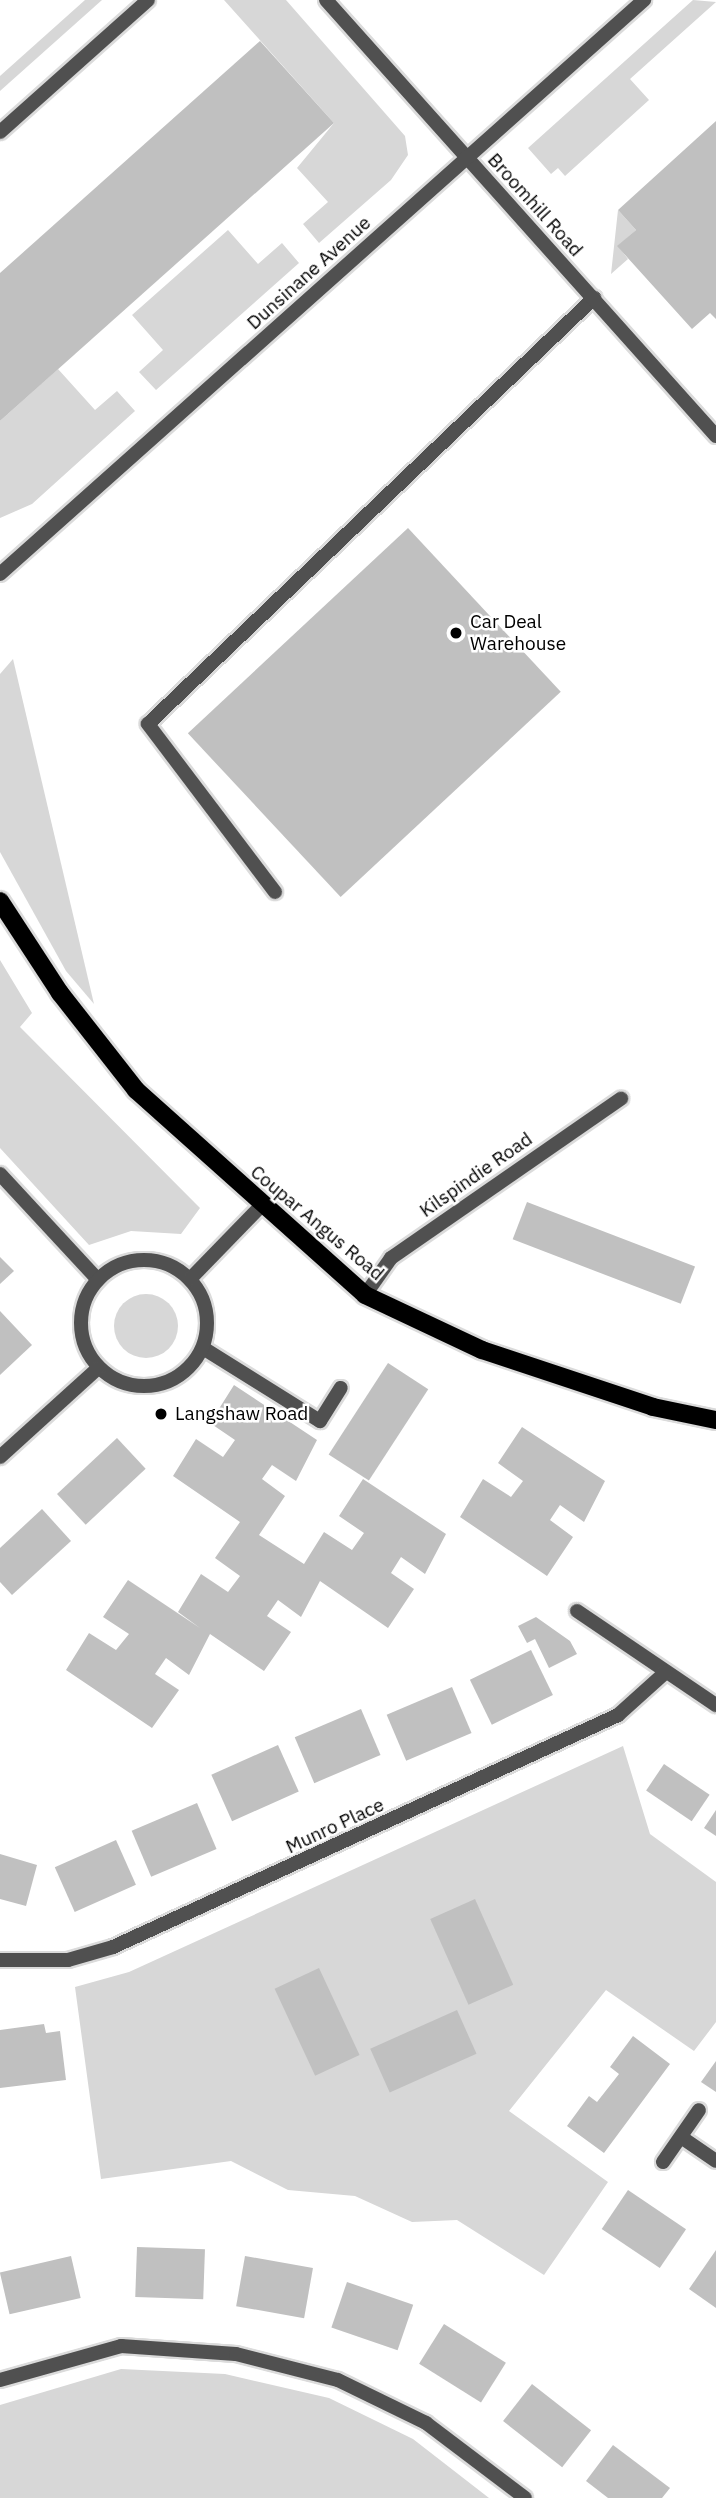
<!DOCTYPE html>
<style>
body{margin:0}
#map{position:relative;width:716px;height:2498px;overflow:hidden;background:#fff;font-family:"IBM Plex Sans",sans-serif}
div>[style]{position:absolute}
[style*='--x']{left:calc(var(--x)*1px);top:calc(var(--y)*1px);width:calc(var(--w)*1px);rotate:calc(var(--a)*1deg)}
.green>*{inset:0;background:#d7d7d7}
.round{border-radius:50%}
.building>*{inset:0;background:#c0c0c0;transform-origin:0 0}
.roads{filter:drop-shadow(2px 0 #dbdbdb) drop-shadow(-2px 0 #dbdbdb) drop-shadow(0 2px #dbdbdb) drop-shadow(0 -2px #dbdbdb)}
.lane>*{height:14px;margin:-7px;padding:0 7px;transform-origin:7px;border-radius:7px;background:#505050}
.street>*{height:14px;margin:-7px;padding:0 7px;transform-origin:7px;border-radius:7px;background:#505050}
.street>.ring{margin:-7px;padding:0;box-sizing:content-box;background:none;border:14px solid #505050;border-radius:50%}
.primary>*{height:18px;margin:-9px;padding:0 9px;transform-origin:9px;border-radius:9px;background:#000}
.dots>*{width:19px;height:19px;translate:-50% -50%;box-sizing:border-box;border:4px solid #fff;border-radius:50%}
span{translate:-50% -50%;white-space:nowrap;text-align:center;line-height:1.15;-webkit-text-stroke:5px #fff;paint-order:stroke}
.street-label{font-size:19px;color:#000}
.poi-label{font-size:19px;color:#000}
.left{translate:0 -50%;text-align:left}
</style>
<div id="map">
<div class="green">
<i style="clip-path:polygon(85px 0,102px 0,0 91px,0 76px)"></i>
<i style="clip-path:polygon(224px 0,286px 0,405px 136px,408px 155px,391px 180px,319px 243px,303px 224px,328px 202px,297px 168px,334px 123px)"></i>
<i style="clip-path:polygon(693px 0,716px 2px,630px 79px,649px 100px,565px 176px,558px 168px,551px 174px,528px 148px)"></i>
<i style="clip-path:polygon(618px 210px,636px 230px,618px 246px,628px 259px,611px 274px)"></i>
<i style="clip-path:polygon(228px 230px,258px 264px,282px 243px,299px 263px,156px 390px,139px 372px,163px 350px,132px 315px)"></i>
<i style="clip-path:polygon(58px 369px,95px 410px,117px 391px,135px 411px,32px 504px,0 518px,0 421px)"></i>
<i style="clip-path:polygon(13px 659px,94px 1004px,66px 971px,0 852px,0 674px)"></i>
<i style="clip-path:polygon(0 960px,32px 1013px,20px 1027px,200px 1208px,181px 1234px,131px 1231px,89px 1245px,0 1148px)"></i>
<i class="round" style="left:114px;top:1294px;width:64px;height:64px"></i>
<i style="clip-path:polygon(623px 1746px,650px 1834px,716px 1882px,716px 2022px,694px 2051px,606px 1990px,509px 2111px,608px 2182px,544px 2275px,457px 2220px,412px 2222px,355px 2196px,288px 2190px,231px 2161px,101px 2179px,75px 1987px,129px 1972px)"></i>
<i style="clip-path:polygon(121px 2369px,225px 2374px,329px 2398px,413px 2439px,489px 2498px,0 2498px,0 2405px)"></i>
</div>
<div class="building">
<i style="clip-path:polygon(260px 41px,334px 123px,0 421px,0 273px)"></i>
<i style="clip-path:polygon(716px 121px,716px 319px,710px 313px,692px 329px,617px 246px,636px 230px,618px 210px)"></i>
<i style="left:408px;top:528px;width:224px;height:301px;rotate:47deg"></i>
<i style="left:527px;top:1202px;width:180px;height:40px;rotate:21deg"></i>
<i style="clip-path:polygon(0 1257px,14px 1271px,0 1284px)"></i>
<i style="clip-path:polygon(0 1311px,32px 1345px,0 1375px)"></i>
<i style="left:388px;top:1363px;width:48px;height:109px;rotate:33deg"></i>
<i style="clip-path:polygon(234px 1385px,317px 1440px,296px 1481px,272px 1465px,262px 1479px,285px 1496px,259px 1535px,304px 1564px,324px 1532px,352px 1550px,364px 1533px,339px 1516px,363px 1479px,446px 1534px,425px 1574px,401px 1557px,391px 1573px,414px 1589px,388px 1628px,320px 1581px,301px 1617px,278px 1600px,267px 1616px,291px 1632px,264px 1671px,210px 1634px,189px 1675px,166px 1658px,155px 1674px,179px 1690px,152px 1728px,66px 1670px,89px 1633px,116px 1650px,129px 1634px,103px 1617px,128px 1580px,200px 1628px,178px 1612px,201px 1574px,228px 1592px,240px 1576px,215px 1558px,240px 1522px,173px 1476px,196px 1439px,223px 1457px,235px 1440px,210px 1423px)"></i>
<i style="clip-path:polygon(522px 1427px,605px 1481px,584px 1522px,560px 1505px,550px 1520px,573px 1537px,547px 1576px,460px 1517px,483px 1479px,511px 1497px,523px 1481px,498px 1463px)"></i>
<i style="left:117px;top:1438px;width:42px;height:82px;rotate:47deg"></i>
<i style="clip-path:polygon(42px 1509px,71px 1541px,12px 1595px,0 1582px,0 1548px)"></i>
<i style="clip-path:polygon(536px 1617px,570px 1641px,577px 1654px,549px 1668px,535px 1639px,527px 1643px,518px 1626px)"></i>
<i style="left:531px;top:1650px;width:50px;height:68px;rotate:64deg"></i>
<i style="left:452px;top:1687px;width:50px;height:71px;rotate:67deg"></i>
<i style="left:361px;top:1709px;width:50px;height:72px;rotate:67deg"></i>
<i style="left:278px;top:1745px;width:51px;height:73px;rotate:66deg"></i>
<i style="left:664px;top:1764px;width:55px;height:32px;rotate:34deg"></i>
<i style="left:197px;top:1803px;width:50px;height:71px;rotate:67deg"></i>
<i style="clip-path:polygon(716px 1810px,716px 1836px,704px 1828px)"></i>
<i style="left:116px;top:1840px;width:49px;height:67px;rotate:66deg"></i>
<i style="clip-path:polygon(0 1854px,37px 1865px,26px 1906px,0 1899px)"></i>
<i style="left:475px;top:1899px;width:94px;height:49px;rotate:66deg"></i>
<i style="left:319px;top:1968px;width:96px;height:49px;rotate:65deg"></i>
<i style="left:457px;top:2010px;width:48px;height:95px;rotate:66deg"></i>
<i style="clip-path:polygon(44px 2024px,46px 2033px,60px 2031px,66px 2080px,0 2088px,0 2030px)"></i>
<i style="clip-path:polygon(633px 2036px,670px 2064px,604px 2153px,567px 2126px,589px 2096px,597px 2102px,619px 2074px,610px 2067px)"></i>
<i style="clip-path:polygon(716px 2061px,716px 2092px,701px 2082px)"></i>
<i style="left:628px;top:2190px;width:70px;height:47px;rotate:34deg"></i>
<i style="left:137px;top:2247px;width:68px;height:50px;rotate:2deg"></i>
<i style="clip-path:polygon(716px 2250px,716px 2308px,689px 2289px)"></i>
<i style="left:71px;top:2256px;width:43px;height:73px;rotate:77deg"></i>
<i style="left:245px;top:2256px;width:69px;height:51px;rotate:10deg"></i>
<i style="left:347px;top:2282px;width:70px;height:48px;rotate:19deg"></i>
<i style="left:444px;top:2324px;width:73px;height:47px;rotate:32deg"></i>
<i style="left:532px;top:2384px;width:75px;height:47px;rotate:38deg"></i>
<i style="clip-path:polygon(613px 2445px,670px 2488px,662px 2498px,608px 2498px,586px 2481px)"></i>
</div>
<div class="roads">
<div class="lane">
<i style="--x:0;--y:132;--w:198;--a:-41.7"></i>
<i style="--x:275;--y:892;--w:211;--a:-127.1"></i>
<i style="--x:148;--y:724;--w:617;--a:-43.69"></i>
<i style="--x:203;--y:1348;--w:138;--a:32"></i>
<i style="--x:320;--y:1421;--w:39;--a:-58"></i>
</div>
<div class="street">
<i style="--x:326;--y:0;--w:585;--a:48.19"></i>
<i style="--x:0;--y:574;--w:863;--a:-41.71"></i>
<i style="--x:0;--y:1174;--w:144;--a:47.2"></i>
<i class="ring" style="left:81px;top:1260px;width:112px;height:112px"></i>
<i style="--x:190;--y:1279;--w:103;--a:-45.8"></i>
<i style="--x:365;--y:1295;--w:45;--a:-54.9"></i>
<i style="--x:391;--y:1258;--w:280;--a:-34.7"></i>
<i style="--x:0;--y:1457;--w:132;--a:-42.2"></i>
<i style="--x:577;--y:1611;--w:168;--a:34.1"></i>
<i style="--x:0;--y:1960;--w:68;--a:0"></i>
<i style="--x:68;--y:1960;--w:47;--a:-16.1"></i>
<i style="--x:113;--y:1947;--w:556;--a:-24.67"></i>
<i style="--x:618;--y:1715;--w:64;--a:-41.9"></i>
<i style="--x:681;--y:2137;--w:42;--a:34.4"></i>
<i style="--x:663;--y:2162;--w:63;--a:-55.3"></i>
<i style="--x:0;--y:2380;--w:126;--a:-15.7"></i>
<i style="--x:121;--y:2346;--w:115;--a:4"></i>
<i style="--x:236;--y:2354;--w:105;--a:14.3"></i>
<i style="--x:338;--y:2380;--w:98;--a:26"></i>
<i style="--x:426;--y:2423;--w:124;--a:37.1"></i>
</div>
<div class="primary">
<i style="--x:0;--y:901;--w:110;--a:56.9"></i>
<i style="--x:60;--y:993;--w:123;--a:51.9"></i>
<i style="--x:136;--y:1090;--w:307;--a:41.8"></i>
<i style="--x:365;--y:1295;--w:129;--a:25.2"></i>
<i style="--x:482;--y:1350;--w:180;--a:18.4"></i>
<i style="--x:653;--y:1407;--w:64;--a:11.7"></i>
</div>
</div>
<div class="dots">
<i style="left:456px;top:633px;background:#000"></i>
<i style="left:161px;top:1414px;background:#000"></i>
</div>
<div class="street-label">
<span style="left:535px;top:205px;rotate:48deg">Broomhill Road</span>
<span style="left:309px;top:273px;rotate:-42deg">Dunsinane Avenue</span>
<span style="left:476px;top:1175px;rotate:-35deg">Kilspindie Road</span>
<span style="left:317px;top:1223px;rotate:40deg">Coupar Angus Road</span>
<span style="left:335px;top:1826px;rotate:-25deg">Munro Place</span>
</div>
<div class="poi-label">
<span class="left" style="left:470px;top:633px">Car Deal<br>Warehouse</span>
<span class="left" style="left:175px;top:1414px">Langshaw Road</span>
</div>
</div>
